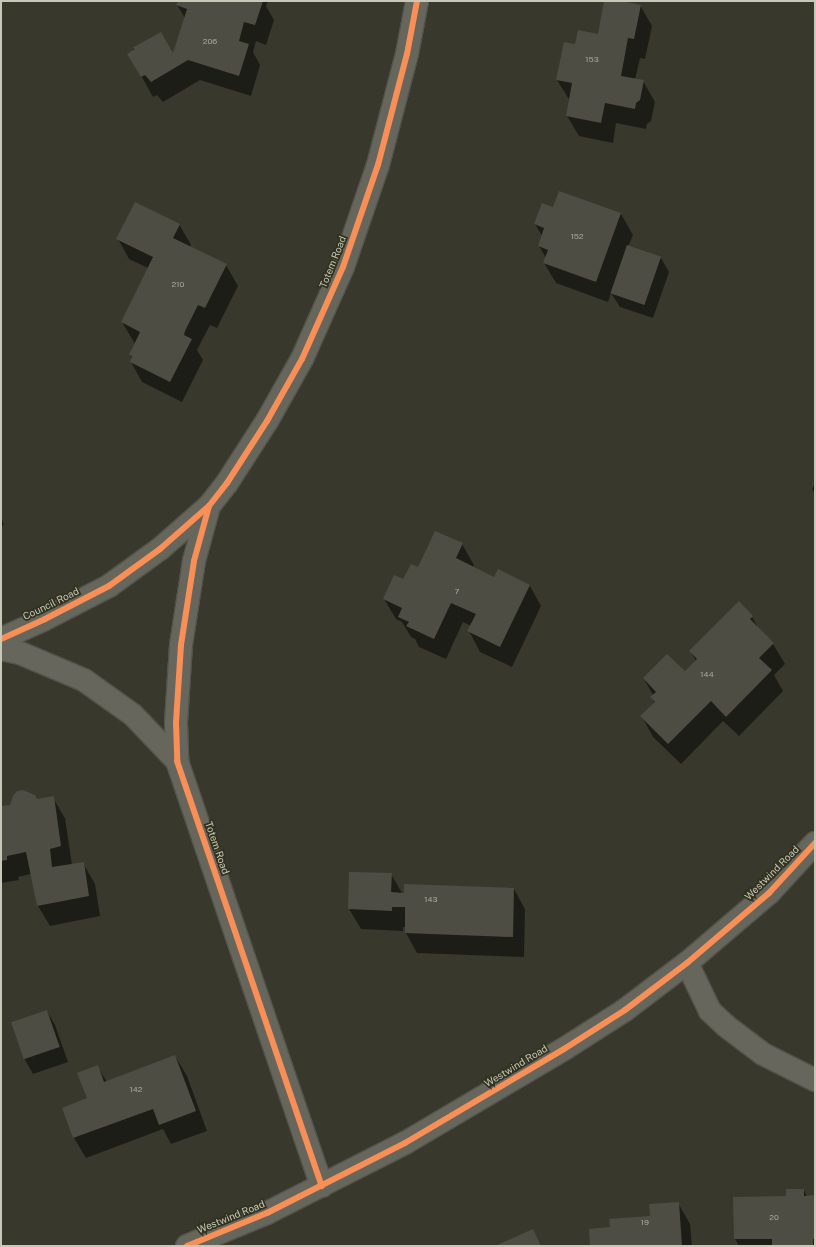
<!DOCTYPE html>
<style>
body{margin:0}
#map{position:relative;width:816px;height:1247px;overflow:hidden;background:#38382c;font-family:"Public Sans",sans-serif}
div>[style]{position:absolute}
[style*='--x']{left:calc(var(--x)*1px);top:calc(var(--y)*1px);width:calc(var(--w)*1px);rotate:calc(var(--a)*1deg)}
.shadow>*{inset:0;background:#0007}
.building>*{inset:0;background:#4d4d43;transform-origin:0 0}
.roads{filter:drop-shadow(1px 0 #53534a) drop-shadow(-1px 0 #53534a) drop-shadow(0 1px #53534a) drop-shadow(0 -1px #53534a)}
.minor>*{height:22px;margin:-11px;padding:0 11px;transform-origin:11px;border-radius:11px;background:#66665c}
.cycleway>*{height:6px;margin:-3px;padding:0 3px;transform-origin:3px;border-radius:3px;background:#f78f57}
span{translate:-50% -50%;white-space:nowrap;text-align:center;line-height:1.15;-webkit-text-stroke:3.5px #323220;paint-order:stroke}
.number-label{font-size:8px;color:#a8a99a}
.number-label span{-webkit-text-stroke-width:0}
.street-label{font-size:10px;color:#c7c8b7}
.frame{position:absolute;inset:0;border:2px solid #c7c8b7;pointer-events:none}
</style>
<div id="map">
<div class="shadow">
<i style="clip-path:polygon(179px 1px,268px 1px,266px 6px,274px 20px,266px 45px,256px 41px,253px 52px,260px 65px,251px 96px,200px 80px,163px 102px,157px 95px,153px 97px,129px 54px,134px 51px,133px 48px,160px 33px,174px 55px,185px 18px,177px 5px)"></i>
<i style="clip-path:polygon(605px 1px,616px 1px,640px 5px,652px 26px,645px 59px,640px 58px,635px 80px,643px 81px,655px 102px,651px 121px,647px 124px,646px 129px,616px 123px,613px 143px,579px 136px,567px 116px,570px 101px,557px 80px,576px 45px,599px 35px)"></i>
<i style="clip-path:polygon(560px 192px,621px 214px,633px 235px,628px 247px,661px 258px,669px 272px,653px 318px,620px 307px,611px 293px,608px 302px,556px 283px,544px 263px,546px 258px,539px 246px,542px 236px,535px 224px,554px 208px)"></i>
<i style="clip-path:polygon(179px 224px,191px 245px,190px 247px,226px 265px,238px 286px,217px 328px,210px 325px,197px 350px,203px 360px,182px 402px,142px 382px,131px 362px,132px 359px,130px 355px,135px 344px,122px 322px,148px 268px,129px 259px,118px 239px)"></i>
<i style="clip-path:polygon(815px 483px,815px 494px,812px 489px)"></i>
<i style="clip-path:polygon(1px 517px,4px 525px,1px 526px)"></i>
<i style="clip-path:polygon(462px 544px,474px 565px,473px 567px,495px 578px,530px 586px,541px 606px,512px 667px,480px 652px,469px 631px,471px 626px,463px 622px,446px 659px,419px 647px,415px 639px,411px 637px,402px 622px,396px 619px,384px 599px,419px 568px)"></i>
<i style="clip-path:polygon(752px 617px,760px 631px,773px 644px,785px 664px,774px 675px,783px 691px,739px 736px,723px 721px,681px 764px,653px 737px,642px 717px,655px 704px,651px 697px,653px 695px,644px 679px,685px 673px,696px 661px,690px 651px)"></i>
<i style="clip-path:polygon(53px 798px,65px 818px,72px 865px,83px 863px,95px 884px,100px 916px,50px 926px,38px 906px,31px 874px,18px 877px,19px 880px,1px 883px,1px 807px)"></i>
<i style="clip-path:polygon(350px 873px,391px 874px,402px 893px,514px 889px,525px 909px,524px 957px,417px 953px,406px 933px,406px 927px,403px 927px,403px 931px,361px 929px,349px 909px)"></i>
<i style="clip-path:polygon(47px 1011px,55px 1025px,68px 1062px,33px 1074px,25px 1060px,12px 1024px)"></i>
<i style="clip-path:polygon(175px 1056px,187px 1076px,207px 1131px,171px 1144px,163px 1129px,86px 1158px,74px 1138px,63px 1108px,88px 1099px,97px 1066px,107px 1082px)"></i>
<i style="clip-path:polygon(804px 1190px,807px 1197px,815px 1196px,815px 1246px,739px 1246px,735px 1239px,787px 1197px)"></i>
<i style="clip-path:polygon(678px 1203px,690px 1224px,692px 1246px,591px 1246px)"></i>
</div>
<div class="building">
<i style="clip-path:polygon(178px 1px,263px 1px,255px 25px,244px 22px,239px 41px,249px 44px,239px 76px,188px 60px,151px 82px,145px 75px,141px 77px,127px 54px,135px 49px,132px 48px,161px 32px,173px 53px,187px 9px,176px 5px)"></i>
<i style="clip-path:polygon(604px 1px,622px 1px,641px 5px,634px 39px,628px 38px,621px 76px,644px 80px,640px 100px,636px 103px,635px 109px,605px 103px,601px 123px,566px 116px,572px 83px,556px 80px,564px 42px,575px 44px,578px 30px,598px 34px)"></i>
<i style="clip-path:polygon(559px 191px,621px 213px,596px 282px,543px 263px,548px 250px,538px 246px,544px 228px,534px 224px,542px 203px,553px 207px)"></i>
<i style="clip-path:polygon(135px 202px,180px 224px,173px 238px,227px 264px,205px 308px,198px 305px,185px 331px,184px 335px,192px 339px,170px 382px,130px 362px,132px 356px,129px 355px,140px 332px,121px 322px,153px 257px,116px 239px)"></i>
<i style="left:627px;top:245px;width:36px;height:51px;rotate:19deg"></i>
<i style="clip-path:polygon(435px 531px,463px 543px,456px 558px,494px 577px,498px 569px,530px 585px,500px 647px,467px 631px,476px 614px,451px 603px,434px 639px,406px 626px,409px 622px,398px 617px,402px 608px,383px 599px,394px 575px,403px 579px,411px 564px,418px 567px)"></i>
<i style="clip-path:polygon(739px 601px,753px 616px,750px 619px,774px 643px,759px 658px,772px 670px,726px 717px,711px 701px,668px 744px,640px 716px,655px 702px,650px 697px,656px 692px,643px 678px,667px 654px,685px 671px,697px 659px,689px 651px)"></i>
<i style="clip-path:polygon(23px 790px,35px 795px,37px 799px,54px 796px,61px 846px,50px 849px,52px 867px,84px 862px,89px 896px,37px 906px,26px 852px,7px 856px,7px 860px,1px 861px,1px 806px,10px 805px,13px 796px,17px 791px)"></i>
<i style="clip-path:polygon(349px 872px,392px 873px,391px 892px,404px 893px,404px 884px,514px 888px,513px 937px,405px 933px,405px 907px,392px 907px,392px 911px,348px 909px)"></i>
<i style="left:47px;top:1010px;width:39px;height:38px;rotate:71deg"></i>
<i style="clip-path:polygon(175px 1055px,196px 1111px,159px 1125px,153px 1109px,73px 1138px,62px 1108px,87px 1098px,77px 1073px,98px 1065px,104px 1082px)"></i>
<i style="clip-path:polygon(786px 1189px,804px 1189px,804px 1196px,815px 1195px,815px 1239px,813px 1239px,813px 1246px,772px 1246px,772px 1239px,734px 1239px,733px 1197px,786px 1196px)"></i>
<i style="clip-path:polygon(679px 1202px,682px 1246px,590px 1246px,589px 1229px,610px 1227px,609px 1219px,650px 1216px,649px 1204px)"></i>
<i style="clip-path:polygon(533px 1229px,541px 1246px,495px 1246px)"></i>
</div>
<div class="roads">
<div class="minor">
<i style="--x:209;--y:506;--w:57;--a:105.3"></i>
<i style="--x:194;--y:561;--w:85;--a:98.8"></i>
<i style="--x:181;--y:645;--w:78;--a:93.7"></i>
<i style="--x:176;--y:723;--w:38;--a:88"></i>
<i style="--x:177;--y:761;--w:449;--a:71.2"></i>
<i style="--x:1;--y:639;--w:48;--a:-24.4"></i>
<i style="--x:45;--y:619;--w:72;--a:-27.3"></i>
<i style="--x:109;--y:586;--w:63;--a:-36"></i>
<i style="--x:160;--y:549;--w:65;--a:-41.3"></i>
<i style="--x:209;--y:506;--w:29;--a:-52"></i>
<i style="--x:227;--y:483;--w:74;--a:-57.2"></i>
<i style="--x:267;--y:421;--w:71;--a:-60.6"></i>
<i style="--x:302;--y:359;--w:101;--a:-66"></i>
<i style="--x:343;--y:267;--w:108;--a:-71.1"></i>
<i style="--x:378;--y:165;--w:115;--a:-75.4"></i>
<i style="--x:407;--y:54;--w:54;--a:-79.3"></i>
<i style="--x:1;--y:649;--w:19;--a:12"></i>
<i style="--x:20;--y:653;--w:69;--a:22.9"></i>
<i style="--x:84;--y:680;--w:60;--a:35.5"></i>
<i style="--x:133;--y:715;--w:64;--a:46.3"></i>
<i style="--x:687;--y:963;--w:53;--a:64.4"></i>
<i style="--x:710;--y:1011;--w:22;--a:43"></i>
<i style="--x:726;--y:1026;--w:46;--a:37.1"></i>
<i style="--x:763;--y:1054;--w:58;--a:26.6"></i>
<i style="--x:187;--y:1246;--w:87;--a:-22.4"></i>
<i style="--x:267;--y:1213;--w:155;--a:-26.9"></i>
<i style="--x:405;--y:1143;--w:185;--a:-30.6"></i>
<i style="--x:564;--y:1049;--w:72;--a:-32.6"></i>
<i style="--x:625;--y:1010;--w:78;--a:-37.2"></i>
<i style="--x:687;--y:963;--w:108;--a:-40.5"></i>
<i style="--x:769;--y:893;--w:68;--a:-47.4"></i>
</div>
</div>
<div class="cycleway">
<i style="--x:209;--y:506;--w:57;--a:105.3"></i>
<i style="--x:194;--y:561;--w:85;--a:98.8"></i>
<i style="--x:181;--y:645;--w:78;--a:93.7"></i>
<i style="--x:176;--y:723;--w:38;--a:88"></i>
<i style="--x:177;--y:761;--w:449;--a:71.2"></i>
<i style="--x:1;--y:639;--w:48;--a:-24.4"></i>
<i style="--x:45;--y:619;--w:72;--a:-27.3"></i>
<i style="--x:109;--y:586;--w:63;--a:-36"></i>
<i style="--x:160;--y:549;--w:65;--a:-41.3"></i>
<i style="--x:209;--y:506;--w:29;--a:-52"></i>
<i style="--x:227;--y:483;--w:74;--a:-57.2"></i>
<i style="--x:267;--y:421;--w:71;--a:-60.6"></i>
<i style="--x:302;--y:359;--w:101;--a:-66"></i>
<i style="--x:343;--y:267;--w:108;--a:-71.1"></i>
<i style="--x:378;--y:165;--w:115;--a:-75.4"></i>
<i style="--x:407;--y:54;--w:54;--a:-79.3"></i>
<i style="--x:187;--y:1246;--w:87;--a:-22.4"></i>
<i style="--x:267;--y:1213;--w:155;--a:-26.9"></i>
<i style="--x:405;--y:1143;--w:185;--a:-30.6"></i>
<i style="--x:564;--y:1049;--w:72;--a:-32.6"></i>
<i style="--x:625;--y:1010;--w:78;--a:-37.2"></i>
<i style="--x:687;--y:963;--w:108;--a:-40.5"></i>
<i style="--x:769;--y:893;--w:68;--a:-47.4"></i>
</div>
<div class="number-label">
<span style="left:210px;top:42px">206</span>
<span style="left:592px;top:60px">153</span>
<span style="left:577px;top:237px">152</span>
<span style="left:178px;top:285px">210</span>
<span style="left:457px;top:592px">7</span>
<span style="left:707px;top:675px">144</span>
<span style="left:431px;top:900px">143</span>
<span style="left:136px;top:1090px">142</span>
<span style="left:774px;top:1218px">20</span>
<span style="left:645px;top:1223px">19</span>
</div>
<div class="street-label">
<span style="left:333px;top:262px;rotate:-68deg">Totem Road</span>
<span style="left:51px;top:604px;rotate:-26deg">Council Road</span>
<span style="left:217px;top:848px;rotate:71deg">Totem Road</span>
<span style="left:772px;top:873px;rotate:-45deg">Westwind Road</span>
<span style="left:516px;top:1066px;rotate:-31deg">Westwind Road</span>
<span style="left:231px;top:1217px;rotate:-22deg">Westwind Road</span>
</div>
<div class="frame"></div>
</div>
